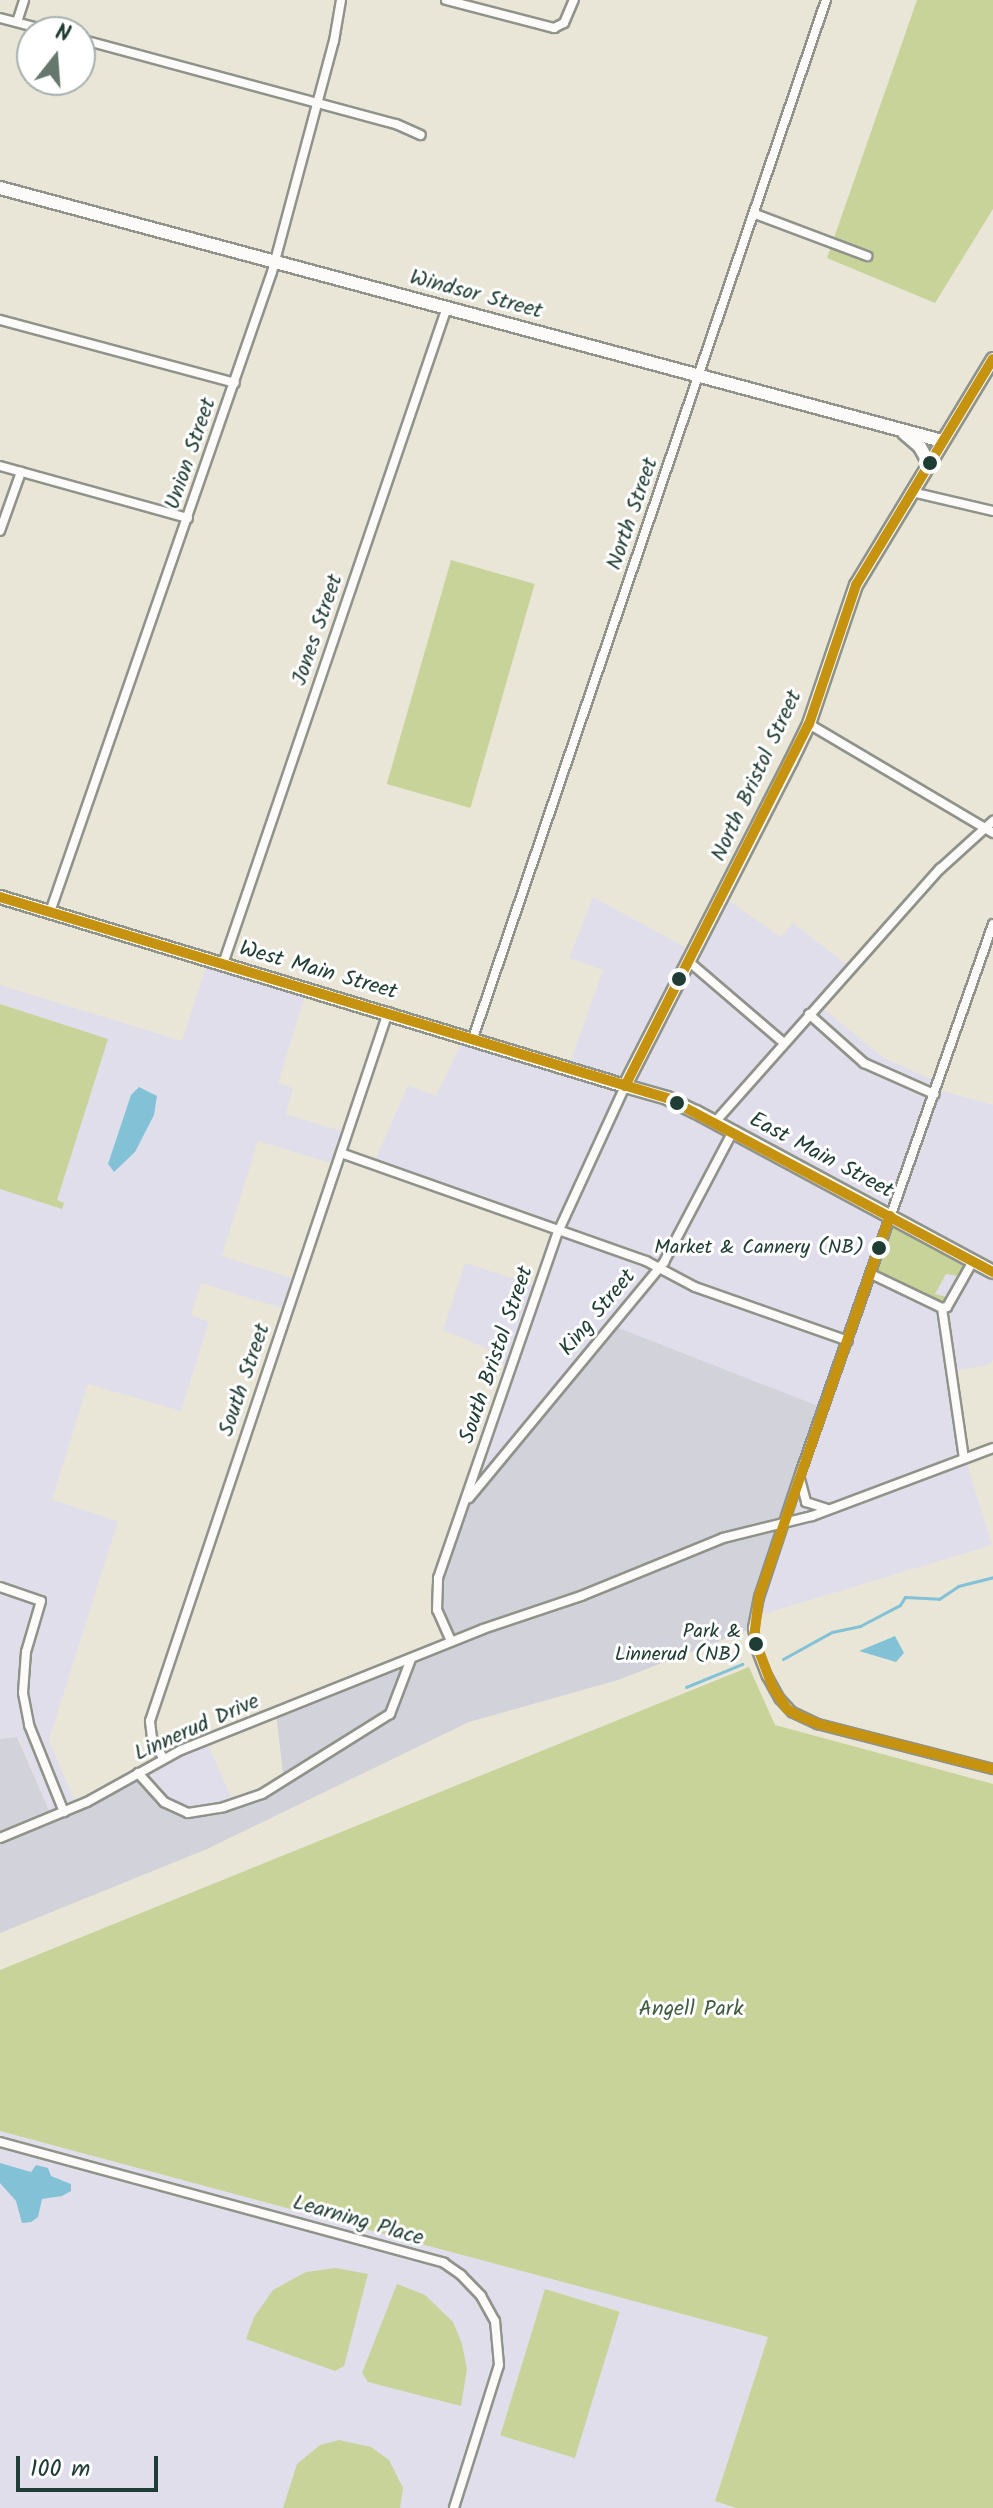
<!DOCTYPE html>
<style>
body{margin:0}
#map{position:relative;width:993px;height:2508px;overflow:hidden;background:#e9e6d8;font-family:Kalam,sans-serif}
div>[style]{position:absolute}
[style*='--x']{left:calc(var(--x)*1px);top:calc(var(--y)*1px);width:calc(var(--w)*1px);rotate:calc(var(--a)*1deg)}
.built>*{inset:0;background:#e0deea}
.industrial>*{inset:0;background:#d2d2db}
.green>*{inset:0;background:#c8d39a;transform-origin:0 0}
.water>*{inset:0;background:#83c2d6}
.stream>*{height:3px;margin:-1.5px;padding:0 1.5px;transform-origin:1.5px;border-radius:1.5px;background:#83c2d6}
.roads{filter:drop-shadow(2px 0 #8f938a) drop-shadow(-2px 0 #8f938a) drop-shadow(0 2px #8f938a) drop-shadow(0 -2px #8f938a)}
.street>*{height:8px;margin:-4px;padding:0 4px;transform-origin:4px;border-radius:4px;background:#fcfbf9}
.secondary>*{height:12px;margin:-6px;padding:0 6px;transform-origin:6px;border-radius:6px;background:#fcfbf9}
.primary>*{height:12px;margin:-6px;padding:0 6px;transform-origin:6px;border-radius:6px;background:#fcfbf9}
.bus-1>*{height:10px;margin:-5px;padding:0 5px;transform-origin:5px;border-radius:5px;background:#c69310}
.dots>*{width:22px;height:22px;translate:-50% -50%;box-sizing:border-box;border:4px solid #fff;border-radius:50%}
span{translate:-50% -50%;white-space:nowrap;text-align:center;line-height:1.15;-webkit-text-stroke:6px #fff;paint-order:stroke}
.bus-label{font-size:20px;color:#1f3d34}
.right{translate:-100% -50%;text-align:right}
.street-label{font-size:22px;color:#1f3d34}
.park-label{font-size:22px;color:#425e41}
.north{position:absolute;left:16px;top:16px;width:80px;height:80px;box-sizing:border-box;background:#fff;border:2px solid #a5b1ae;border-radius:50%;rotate:17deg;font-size:22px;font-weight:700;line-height:32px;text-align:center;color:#1f3d34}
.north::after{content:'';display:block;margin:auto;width:28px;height:36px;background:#66786d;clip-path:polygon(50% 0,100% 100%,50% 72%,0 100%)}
.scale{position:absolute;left:16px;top:2456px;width:142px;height:36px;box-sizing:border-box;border:4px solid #1f3d34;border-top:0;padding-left:10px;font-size:24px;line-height:28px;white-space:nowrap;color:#1f3d34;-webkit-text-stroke:6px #fff;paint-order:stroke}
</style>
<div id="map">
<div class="built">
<i style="clip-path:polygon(722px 896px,781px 937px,793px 923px,851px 968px,819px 1005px,884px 1058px,938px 1082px,936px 1089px,993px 1105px,993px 1360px,988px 1365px,952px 1371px,965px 1458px,992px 1545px,754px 1617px,466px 1502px,505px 1387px,502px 1355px,443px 1330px,465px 1263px,539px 1287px,557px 1232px,373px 1165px,408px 1085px,436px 1096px,465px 1036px,568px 1068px,603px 970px,569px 958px,593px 897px,692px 951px)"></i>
<i style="clip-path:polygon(208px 960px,307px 989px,278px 1083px,293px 1088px,286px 1114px,348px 1133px,337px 1165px,258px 1141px,222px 1256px,298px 1280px,288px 1310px,201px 1283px,191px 1315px,209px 1322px,181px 1411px,88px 1384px,52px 1500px,118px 1521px,49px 1740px,77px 1806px,52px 1817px,18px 1737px,0 1739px,0 985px,182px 1041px)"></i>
<i style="clip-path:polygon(206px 1740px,234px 1803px,188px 1813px,164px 1802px,138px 1773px)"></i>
<i style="clip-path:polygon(0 2131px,768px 2337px,715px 2501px,735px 2508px,0 2508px)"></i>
</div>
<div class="industrial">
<i style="clip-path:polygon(611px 1325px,823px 1408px,753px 1628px,618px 1680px,469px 1722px,207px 1849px,0 1933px,0 1739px,17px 1737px,52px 1817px,138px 1773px,164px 1802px,188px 1813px,224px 1807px,284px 1782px,276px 1712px,450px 1642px,435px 1600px,466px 1502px)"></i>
</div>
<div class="green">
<i style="clip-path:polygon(917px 0,993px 0,993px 209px,935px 303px,827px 258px)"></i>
<i style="left:451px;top:560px;width:87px;height:233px;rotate:16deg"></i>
<i style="clip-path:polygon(0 1004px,108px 1039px,57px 1200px,64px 1203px,62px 1209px,0 1189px)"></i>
<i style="clip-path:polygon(890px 1216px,973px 1261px,964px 1277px,946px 1274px,935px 1294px,952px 1298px,947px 1307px,871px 1274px)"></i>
<i style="clip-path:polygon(749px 1667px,775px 1725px,993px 1784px,993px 2508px,736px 2508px,715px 2501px,768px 2337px,0 2131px,0 1970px)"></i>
<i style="clip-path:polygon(336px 2268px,368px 2274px,344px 2366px,335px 2371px,246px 2339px,254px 2317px,273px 2290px,306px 2272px)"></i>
<i style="clip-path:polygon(397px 2284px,425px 2295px,453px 2322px,462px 2344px,467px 2369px,461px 2406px,368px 2382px,362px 2373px)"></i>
<i style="left:545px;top:2289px;width:78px;height:153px;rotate:17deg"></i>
<i style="clip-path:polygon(339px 2440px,371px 2447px,389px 2460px,403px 2488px,400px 2508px,283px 2508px,297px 2464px,320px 2445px)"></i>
</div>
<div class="water">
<i style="clip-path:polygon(139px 1087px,157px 1096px,154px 1115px,135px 1152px,114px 1172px,108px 1164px,131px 1095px)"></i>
<i style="clip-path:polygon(895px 1636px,904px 1653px,896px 1662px,859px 1651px)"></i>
<i style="clip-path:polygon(0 2163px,31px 2172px,36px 2165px,48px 2168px,51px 2176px,71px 2184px,71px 2191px,62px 2196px,42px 2199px,38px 2217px,31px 2222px,22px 2223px,16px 2201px,0 2183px)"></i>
</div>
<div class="stream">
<i style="--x:783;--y:1659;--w:56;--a:-28.9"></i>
<i style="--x:832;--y:1632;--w:29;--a:-12"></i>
<i style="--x:860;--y:1626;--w:45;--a:-27.7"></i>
<i style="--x:900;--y:1605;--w:9;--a:-58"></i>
<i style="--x:905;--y:1597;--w:34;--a:3"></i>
<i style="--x:939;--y:1599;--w:23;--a:-34"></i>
<i style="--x:958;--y:1586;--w:36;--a:-14"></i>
<i style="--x:686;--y:1687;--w:61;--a:-22.3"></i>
</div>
<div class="roads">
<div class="street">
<i style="--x:446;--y:0;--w:112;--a:14.5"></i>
<i style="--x:554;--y:28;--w:11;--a:-27"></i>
<i style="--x:564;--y:23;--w:25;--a:-67"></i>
<i style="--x:0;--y:18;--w:56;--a:14.5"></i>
<i style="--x:17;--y:22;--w:23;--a:-72"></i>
<i style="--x:80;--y:39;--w:327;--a:15.1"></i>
<i style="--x:396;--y:124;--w:27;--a:24"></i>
<i style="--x:755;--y:214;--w:120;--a:20.6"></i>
<i style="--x:0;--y:320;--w:243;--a:15"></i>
<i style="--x:0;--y:466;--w:195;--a:15.5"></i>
<i style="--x:912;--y:492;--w:83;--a:13.2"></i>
<i style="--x:0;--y:531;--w:63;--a:-70.4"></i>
<i style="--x:809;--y:724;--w:214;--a:30.6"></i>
<i style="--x:50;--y:912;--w:677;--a:-70.87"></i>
<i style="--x:272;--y:272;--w:239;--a:-75"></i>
<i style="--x:334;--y:41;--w:42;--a:-80.3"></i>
<i style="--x:993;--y:924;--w:580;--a:109.34"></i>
<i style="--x:801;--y:1471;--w:133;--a:108.4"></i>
<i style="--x:759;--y:1597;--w:32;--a:101"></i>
<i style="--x:753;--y:1628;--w:20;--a:81"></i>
<i style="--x:756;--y:1648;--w:30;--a:69"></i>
<i style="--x:767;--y:1676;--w:26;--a:61"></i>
<i style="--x:780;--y:1699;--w:18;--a:47"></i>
<i style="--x:792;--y:1712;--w:29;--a:25"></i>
<i style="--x:818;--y:1724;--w:181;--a:14.4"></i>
<i style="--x:687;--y:960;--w:128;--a:40.6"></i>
<i style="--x:223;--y:964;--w:694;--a:-71.17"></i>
<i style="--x:809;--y:1014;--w:74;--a:41.7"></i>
<i style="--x:864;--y:1063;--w:77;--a:23.9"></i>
<i style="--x:473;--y:1038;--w:1096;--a:-71.22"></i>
<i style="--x:715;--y:1122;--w:339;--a:-48.4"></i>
<i style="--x:940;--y:869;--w:72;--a:-42.2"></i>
<i style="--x:341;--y:1153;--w:324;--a:19.5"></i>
<i style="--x:646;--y:1261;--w:55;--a:28"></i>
<i style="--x:695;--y:1287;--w:162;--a:19.4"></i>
<i style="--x:871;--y:1274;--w:79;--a:25.6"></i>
<i style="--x:942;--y:1308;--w:5;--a:-11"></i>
<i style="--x:947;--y:1307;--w:53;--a:-60.5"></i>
<i style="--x:942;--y:1308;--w:152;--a:81.7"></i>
<i style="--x:800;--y:1479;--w:24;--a:75"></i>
<i style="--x:806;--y:1502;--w:22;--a:18"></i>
<i style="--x:469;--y:1498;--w:306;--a:-50.4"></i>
<i style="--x:664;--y:1262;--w:148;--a:-62.2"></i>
<i style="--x:0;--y:1587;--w:43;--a:18.9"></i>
<i style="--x:41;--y:1601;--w:53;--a:106.4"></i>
<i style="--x:26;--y:1652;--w:41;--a:94.2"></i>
<i style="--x:23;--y:1693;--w:33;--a:79"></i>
<i style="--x:29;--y:1725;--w:94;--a:68.1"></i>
<i style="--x:451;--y:1641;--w:34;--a:-114"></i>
<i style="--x:437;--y:1610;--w:32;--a:-88"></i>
<i style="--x:438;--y:1578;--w:366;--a:-70.9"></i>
<i style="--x:558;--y:1232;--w:161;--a:-65.3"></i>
<i style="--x:163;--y:1758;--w:23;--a:-119"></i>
<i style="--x:152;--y:1738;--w:17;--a:-97"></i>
<i style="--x:150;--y:1721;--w:748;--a:-71.44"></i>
<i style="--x:138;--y:1773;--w:39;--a:48"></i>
<i style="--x:164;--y:1802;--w:26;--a:25"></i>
<i style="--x:188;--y:1813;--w:36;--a:-9"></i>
<i style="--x:224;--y:1807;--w:40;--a:-18.9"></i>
<i style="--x:262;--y:1794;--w:151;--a:-32"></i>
<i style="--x:390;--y:1714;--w:59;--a:-69.1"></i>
<i style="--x:0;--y:1838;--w:94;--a:-22.5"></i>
<i style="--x:87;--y:1802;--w:107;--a:-29"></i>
<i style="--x:181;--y:1750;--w:325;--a:-21.8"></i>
<i style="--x:483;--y:1629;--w:103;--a:-18.6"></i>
<i style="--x:581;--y:1596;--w:153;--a:-22.2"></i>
<i style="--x:723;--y:1538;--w:92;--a:-13.9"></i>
<i style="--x:812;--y:1516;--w:193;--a:-20.6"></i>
<i style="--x:0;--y:2142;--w:460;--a:15.2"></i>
<i style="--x:444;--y:2263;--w:21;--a:35"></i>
<i style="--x:461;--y:2275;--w:29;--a:46"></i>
<i style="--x:481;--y:2296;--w:29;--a:61"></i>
<i style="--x:495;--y:2321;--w:44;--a:84.8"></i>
<i style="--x:499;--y:2365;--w:150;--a:107.5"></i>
</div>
<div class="secondary">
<i style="--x:0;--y:897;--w:653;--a:16.83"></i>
</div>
<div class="primary">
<i style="--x:0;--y:188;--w:975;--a:15.03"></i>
<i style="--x:993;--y:359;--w:264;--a:121.2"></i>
<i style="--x:856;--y:585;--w:147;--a:108.7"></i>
<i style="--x:809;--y:724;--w:41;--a:115.9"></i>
<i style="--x:791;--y:761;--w:365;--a:117.1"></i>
<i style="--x:625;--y:1086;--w:44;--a:15.9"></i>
<i style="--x:667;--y:1098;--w:32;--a:26"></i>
<i style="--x:696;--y:1112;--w:337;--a:28.3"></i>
<i style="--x:904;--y:433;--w:21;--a:41"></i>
<i style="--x:920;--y:447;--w:18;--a:61"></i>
</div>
</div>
<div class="bus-1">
<i style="--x:0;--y:897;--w:697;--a:16.77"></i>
<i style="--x:667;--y:1098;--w:370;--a:28.1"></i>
<i style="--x:625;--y:1086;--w:406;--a:-63.1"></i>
<i style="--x:809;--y:724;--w:147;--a:-71.3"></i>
<i style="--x:856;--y:585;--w:264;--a:-58.8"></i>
<i style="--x:890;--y:1216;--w:403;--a:109"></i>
<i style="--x:759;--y:1597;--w:41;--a:97"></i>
<i style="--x:754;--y:1638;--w:53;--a:69.2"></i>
<i style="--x:773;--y:1688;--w:25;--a:56"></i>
<i style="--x:787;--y:1709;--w:12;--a:31"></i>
<i style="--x:797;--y:1715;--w:23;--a:23"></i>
<i style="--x:818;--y:1724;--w:181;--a:14.4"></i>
</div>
<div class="dots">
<i style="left:930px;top:463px;background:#1f3d34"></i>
<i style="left:679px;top:979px;background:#1f3d34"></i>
<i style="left:677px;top:1103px;background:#1f3d34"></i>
<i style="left:879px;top:1248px;background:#1f3d34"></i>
<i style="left:756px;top:1644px;background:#1f3d34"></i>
</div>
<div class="bus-label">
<span class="right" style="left:864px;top:1248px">Market &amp; Cannery (NB)</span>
<span class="right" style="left:741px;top:1644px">Park &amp;<br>Linnerud (NB)</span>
</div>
<div class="street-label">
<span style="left:476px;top:295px;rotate:15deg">Windsor Street</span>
<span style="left:191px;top:454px;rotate:-71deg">Union Street</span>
<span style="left:633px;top:514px;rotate:-71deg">North Street</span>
<span style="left:318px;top:630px;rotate:-71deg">Jones Street</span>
<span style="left:757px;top:776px;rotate:-65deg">North Bristol Street</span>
<span style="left:318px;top:971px;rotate:16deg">West Main Street</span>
<span style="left:821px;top:1156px;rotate:28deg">East Main Street</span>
<span style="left:598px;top:1313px;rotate:-50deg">King Street</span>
<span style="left:497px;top:1355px;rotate:-71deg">South Bristol Street</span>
<span style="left:245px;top:1380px;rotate:-71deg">South Street</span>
<span style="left:197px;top:1728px;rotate:-24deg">Linnerud Drive</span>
<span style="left:358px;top:2221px;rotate:16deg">Learning Place</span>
</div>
<div class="park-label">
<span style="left:691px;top:2010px">Angell Park</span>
</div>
<div class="north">N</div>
<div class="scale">100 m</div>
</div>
